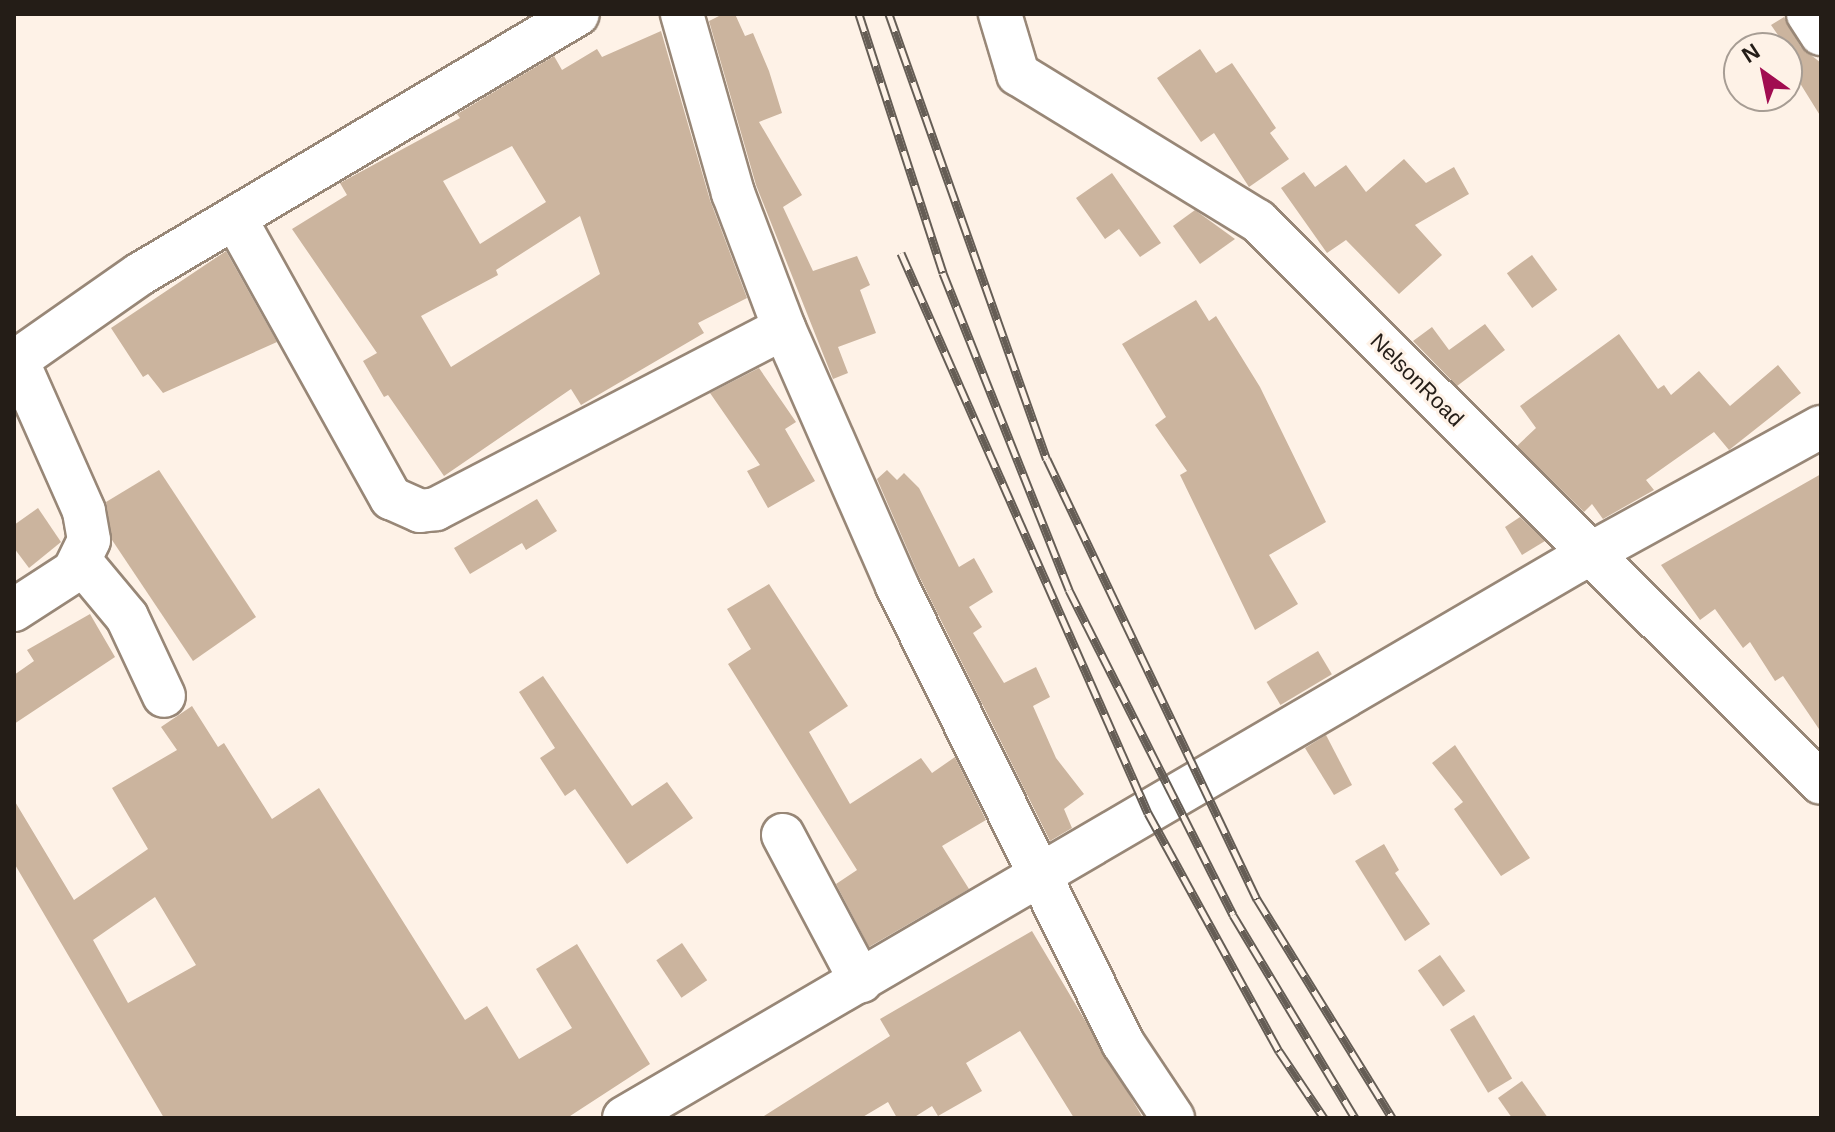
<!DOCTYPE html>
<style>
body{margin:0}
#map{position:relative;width:1835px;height:1132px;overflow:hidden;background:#fef2e7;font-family:Arial,sans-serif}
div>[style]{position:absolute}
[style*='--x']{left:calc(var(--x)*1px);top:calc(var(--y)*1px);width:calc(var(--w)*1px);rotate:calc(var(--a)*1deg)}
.building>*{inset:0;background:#cbb49e;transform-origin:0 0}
.roads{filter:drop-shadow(2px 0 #988777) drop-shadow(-2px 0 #988777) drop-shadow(0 2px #988777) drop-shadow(0 -2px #988777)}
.minor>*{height:42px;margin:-21px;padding:0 21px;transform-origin:21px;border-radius:21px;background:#fff}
.rail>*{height:9px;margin-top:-4.5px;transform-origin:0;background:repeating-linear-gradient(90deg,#fef2e7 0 18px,#655d55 0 36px);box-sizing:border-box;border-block:2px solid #655d55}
span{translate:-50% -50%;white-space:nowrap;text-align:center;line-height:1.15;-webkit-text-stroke:6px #fef2e7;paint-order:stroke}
.street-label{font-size:22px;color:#241d17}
.frame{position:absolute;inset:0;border:16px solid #241d17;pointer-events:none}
.north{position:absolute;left:1723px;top:32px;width:80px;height:80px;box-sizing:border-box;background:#fef2e7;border:2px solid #a79d94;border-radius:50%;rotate:327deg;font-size:22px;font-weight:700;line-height:32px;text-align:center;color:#241d17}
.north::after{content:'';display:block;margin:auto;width:28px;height:36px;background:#a10d51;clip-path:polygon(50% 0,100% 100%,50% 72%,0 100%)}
</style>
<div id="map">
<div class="building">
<i style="clip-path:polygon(723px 14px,735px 14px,745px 36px,753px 33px,769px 71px,782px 113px,759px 122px,802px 195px,783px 207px,813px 271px,857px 256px,870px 285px,860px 290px,876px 333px,838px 347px,848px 373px,833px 379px,756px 185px,709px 21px)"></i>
<i style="clip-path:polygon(1784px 17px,1801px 47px,1821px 63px,1821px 117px,1798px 80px,1787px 87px,1787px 48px,1771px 25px)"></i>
<i style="clip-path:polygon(evenodd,661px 31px,710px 200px,747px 298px,698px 323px,704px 333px,581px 405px,571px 389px,444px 476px,388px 395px,384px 397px,363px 361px,377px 353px,292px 229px,347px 195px,340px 183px,460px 118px,457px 114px,554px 56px,562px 70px,597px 49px,602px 57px,661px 31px,512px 146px,546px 202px,480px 244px,443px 181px,512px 146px,661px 31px,580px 216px,600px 274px,451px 367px,421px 316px,498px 275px,496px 270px,580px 216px)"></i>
<i style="clip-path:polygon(1200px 49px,1216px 73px,1232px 63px,1276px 128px,1270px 133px,1289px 159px,1249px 187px,1214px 133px,1201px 142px,1157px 78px)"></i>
<i style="clip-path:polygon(1404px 159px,1426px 183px,1454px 167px,1469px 194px,1415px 225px,1442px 255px,1399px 294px,1346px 240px,1327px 253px,1281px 188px,1304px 172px,1315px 187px,1346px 165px,1366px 192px)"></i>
<i style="clip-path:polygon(1112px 173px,1161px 243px,1140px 257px,1119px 229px,1105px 239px,1076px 198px)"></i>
<i style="clip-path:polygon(1195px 210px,1235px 239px,1200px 264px,1173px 226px)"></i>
<i style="clip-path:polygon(226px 251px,277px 342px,163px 393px,148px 374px,143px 377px,111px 328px)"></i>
<i style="left:1532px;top:255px;width:43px;height:31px;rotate:54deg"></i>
<i style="clip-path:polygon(1196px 300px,1209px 321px,1216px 316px,1260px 387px,1326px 522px,1269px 555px,1298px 604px,1255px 630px,1180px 475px,1187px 471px,1155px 425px,1166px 417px,1122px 344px)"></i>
<i style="clip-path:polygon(1485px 324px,1505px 350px,1457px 386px,1413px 341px,1432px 327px,1449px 350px)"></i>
<i style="clip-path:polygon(1619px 334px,1658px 389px,1664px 385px,1671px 395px,1699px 371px,1730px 406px,1778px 365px,1801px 393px,1729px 450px,1714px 432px,1646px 480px,1654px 490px,1603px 519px,1592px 504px,1584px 512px,1517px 446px,1536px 428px,1520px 406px)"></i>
<i style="clip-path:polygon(759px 368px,796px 422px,785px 429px,815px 481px,768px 508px,747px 471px,760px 465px,710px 393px)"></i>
<i style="clip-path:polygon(159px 470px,256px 617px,193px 661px,112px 540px,106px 502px)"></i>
<i style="clip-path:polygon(887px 470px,897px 480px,904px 473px,919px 488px,959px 567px,974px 558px,993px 592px,969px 607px,982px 627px,973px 633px,1004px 683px,1036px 667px,1050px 697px,1033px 706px,1056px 758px,1084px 794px,1064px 809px,1072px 828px,1050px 841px,919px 576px,877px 479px)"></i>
<i style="clip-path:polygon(1821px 474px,1821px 732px,1783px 676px,1775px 681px,1750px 642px,1743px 648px,1715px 609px,1700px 620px,1661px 565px)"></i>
<i style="clip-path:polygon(537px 499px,557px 531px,526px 550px,522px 543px,470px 574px,454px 548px)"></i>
<i style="clip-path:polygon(38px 508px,61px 542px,29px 568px,14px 548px,14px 525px)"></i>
<i style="clip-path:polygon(1520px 517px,1545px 541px,1522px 555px,1505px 527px)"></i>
<i style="clip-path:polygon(769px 584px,848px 706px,809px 732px,850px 804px,921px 758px,932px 773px,955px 757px,986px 820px,942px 846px,969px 889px,869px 947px,836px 884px,857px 870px,728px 664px,751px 649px,727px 609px)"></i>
<i style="clip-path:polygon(90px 614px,115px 657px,14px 724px,14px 675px,34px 661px,27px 650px)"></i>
<i style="left:1318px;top:651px;width:27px;height:60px;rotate:59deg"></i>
<i style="clip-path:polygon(543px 676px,632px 806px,667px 782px,693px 818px,627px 864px,575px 789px,565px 796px,540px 758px,555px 748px,519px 692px)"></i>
<i style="clip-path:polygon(evenodd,192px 706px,218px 747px,224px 743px,272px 819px,319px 788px,465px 1020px,487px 1006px,519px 1059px,572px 1028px,536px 969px,577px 944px,650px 1064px,567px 1118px,164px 1118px,14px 863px,14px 800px,74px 900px,148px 849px,112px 788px,177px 750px,161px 727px,192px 706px,155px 897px,196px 965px,128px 1003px,93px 940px,155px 897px)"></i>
<i style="clip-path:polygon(1326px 735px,1352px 785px,1334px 795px,1305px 748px)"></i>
<i style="clip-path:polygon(1455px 745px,1530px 858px,1501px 876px,1454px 809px,1463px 802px,1432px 763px)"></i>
<i style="clip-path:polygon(1384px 844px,1399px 870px,1395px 873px,1430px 924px,1405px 941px,1355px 861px)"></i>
<i style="clip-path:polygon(1032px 931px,1143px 1118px,1074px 1118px,1020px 1031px,966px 1063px,982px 1091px,938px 1116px,932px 1106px,913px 1118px,897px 1118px,888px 1102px,861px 1118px,761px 1118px,890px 1036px,880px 1019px)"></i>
<i style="left:682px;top:943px;width:45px;height:31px;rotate:56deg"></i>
<i style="left:1440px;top:955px;width:44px;height:27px;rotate:55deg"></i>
<i style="left:1474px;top:1015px;width:74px;height:28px;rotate:59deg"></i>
<i style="clip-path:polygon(1522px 1081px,1548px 1118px,1512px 1118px,1498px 1098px)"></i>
</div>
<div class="roads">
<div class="minor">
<i style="--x:682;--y:14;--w:186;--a:74.1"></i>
<i style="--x:733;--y:193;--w:144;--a:69.3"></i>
<i style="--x:784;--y:328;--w:282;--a:66.3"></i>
<i style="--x:897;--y:586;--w:510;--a:63.69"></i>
<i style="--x:1123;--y:1043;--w:90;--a:56.3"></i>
<i style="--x:1000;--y:14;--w:63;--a:73.3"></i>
<i style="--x:1018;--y:74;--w:281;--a:31.5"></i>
<i style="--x:1258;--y:221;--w:795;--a:44.95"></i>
<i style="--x:1808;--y:14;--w:24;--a:57"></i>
<i style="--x:235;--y:218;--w:321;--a:60.9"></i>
<i style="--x:391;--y:498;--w:32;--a:24"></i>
<i style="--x:420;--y:511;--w:16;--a:-7"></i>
<i style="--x:436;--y:509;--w:392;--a:-27.5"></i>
<i style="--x:82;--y:563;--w:70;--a:50.2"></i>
<i style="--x:127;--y:617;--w:87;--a:64.9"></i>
<i style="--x:14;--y:610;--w:72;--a:-33"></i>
<i style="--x:74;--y:571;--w:34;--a:-64"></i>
<i style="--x:89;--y:540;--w:29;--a:-100"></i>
<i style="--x:84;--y:511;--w:165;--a:-113.9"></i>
<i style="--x:17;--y:360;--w:150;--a:-35"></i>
<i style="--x:140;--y:274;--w:509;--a:-30.69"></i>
<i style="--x:783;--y:835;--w:166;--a:62"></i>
<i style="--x:624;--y:1118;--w:1104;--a:-30.31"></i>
<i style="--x:1577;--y:561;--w:278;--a:-28.8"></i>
</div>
</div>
<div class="rail">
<i style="--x:859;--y:14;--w:272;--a:72"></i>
<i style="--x:943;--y:273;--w:341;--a:68.3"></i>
<i style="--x:1069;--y:590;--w:364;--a:63.2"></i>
<i style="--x:1233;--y:915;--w:237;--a:59"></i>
<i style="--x:889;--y:14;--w:472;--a:70.5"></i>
<i style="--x:1047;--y:459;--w:488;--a:64.5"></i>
<i style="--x:1257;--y:899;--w:257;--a:58.3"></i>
<i style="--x:901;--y:253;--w:612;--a:66.2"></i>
<i style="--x:1148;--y:813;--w:272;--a:61.2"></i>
<i style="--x:1279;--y:1051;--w:81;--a:56.1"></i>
</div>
<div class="street-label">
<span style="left:1417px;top:380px;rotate:45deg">NelsonRoad</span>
</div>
<div class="frame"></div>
<div class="north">N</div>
</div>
